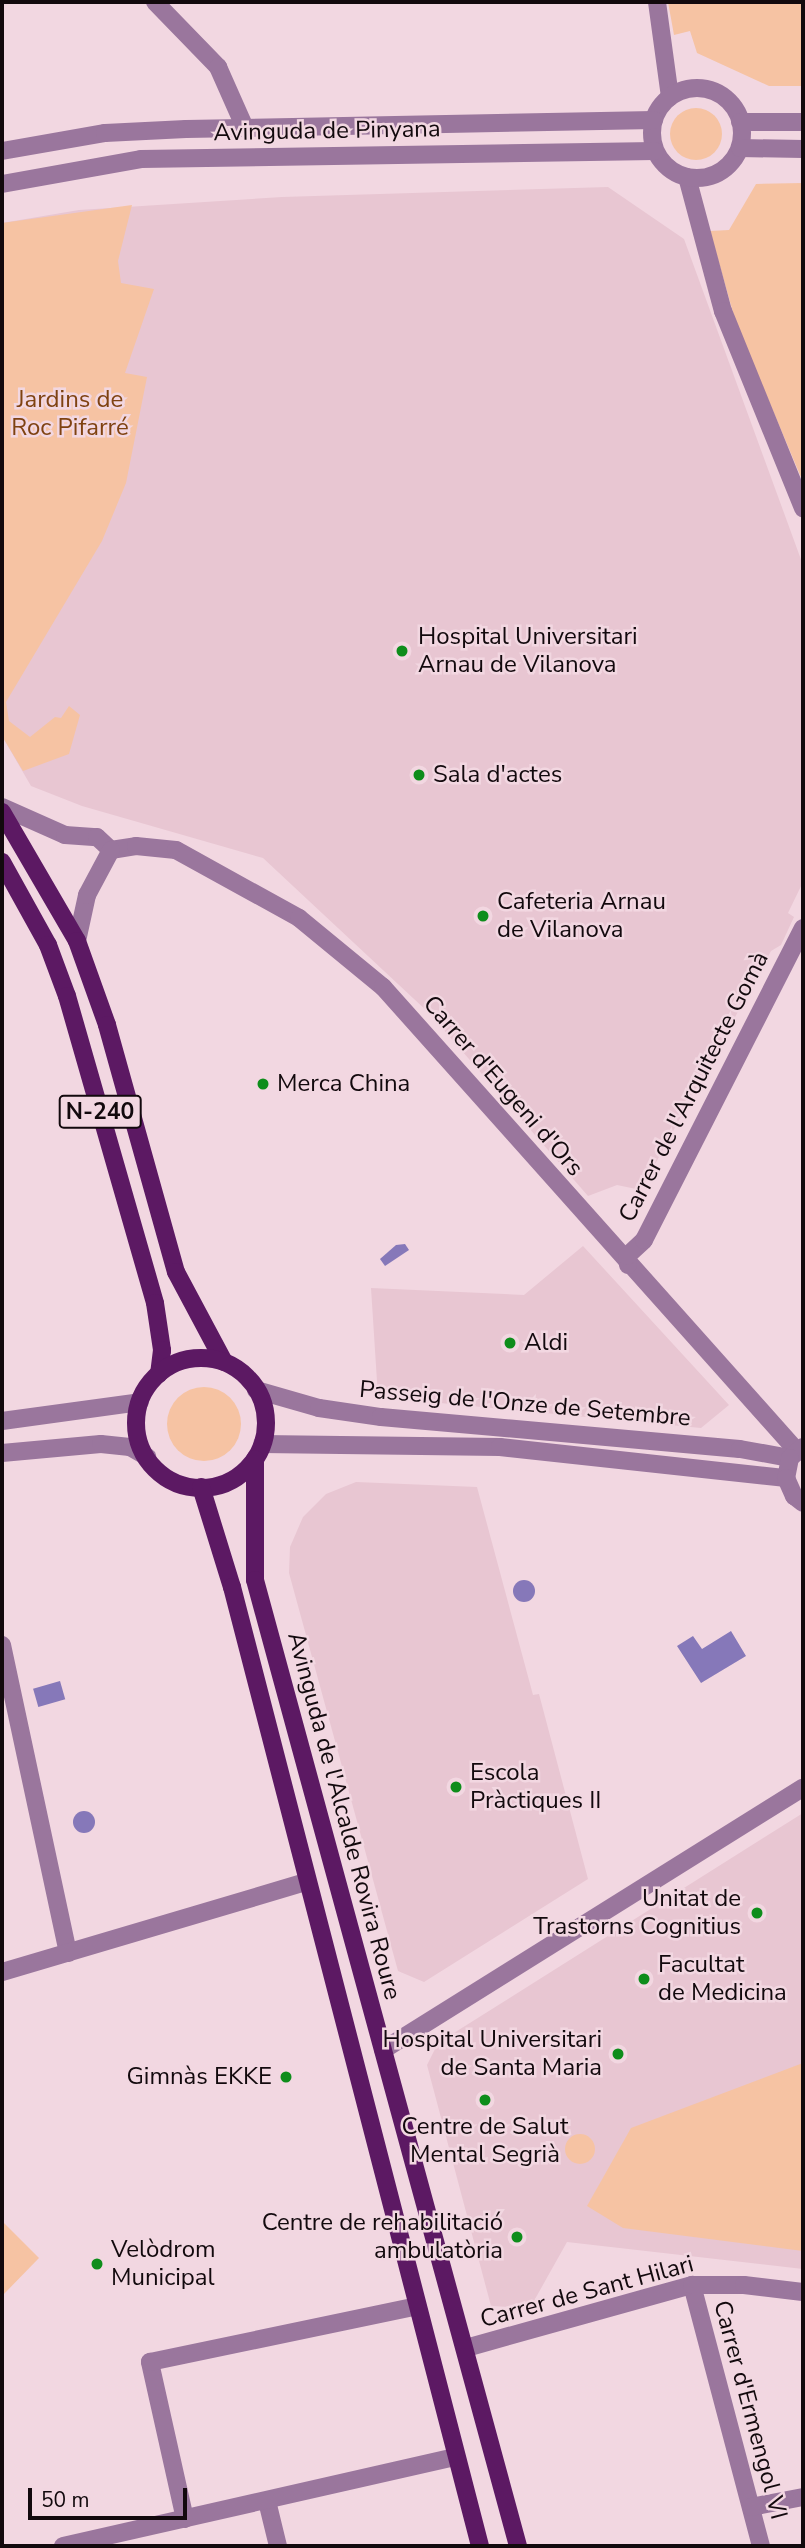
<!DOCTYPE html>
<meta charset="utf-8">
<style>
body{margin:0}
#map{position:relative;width:805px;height:2548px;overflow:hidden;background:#f2d7e1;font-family:"Nunito Sans",sans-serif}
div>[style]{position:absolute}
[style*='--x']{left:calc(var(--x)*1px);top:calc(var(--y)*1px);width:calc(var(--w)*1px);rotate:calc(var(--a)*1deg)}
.built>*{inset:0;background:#e8c6d2}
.green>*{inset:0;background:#f6c3a3}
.round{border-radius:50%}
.water>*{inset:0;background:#8678b9;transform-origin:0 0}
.minor>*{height:18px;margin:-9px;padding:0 9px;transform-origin:9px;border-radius:9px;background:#9a769d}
.tertiary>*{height:18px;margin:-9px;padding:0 9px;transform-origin:9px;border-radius:9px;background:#9a769d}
.tertiary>.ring{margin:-9px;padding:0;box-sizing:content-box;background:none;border:18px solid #9a769d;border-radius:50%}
.primary>*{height:18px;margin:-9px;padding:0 9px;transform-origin:9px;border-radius:9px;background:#5c1963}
.primary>.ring{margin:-9px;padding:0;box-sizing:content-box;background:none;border:18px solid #5c1963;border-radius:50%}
.dots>*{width:19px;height:19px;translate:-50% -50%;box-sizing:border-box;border:4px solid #f2d7e1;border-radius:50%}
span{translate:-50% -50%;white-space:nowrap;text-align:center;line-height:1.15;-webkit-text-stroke:5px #f2d7e1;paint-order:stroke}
.shield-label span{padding:2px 5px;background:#f2d7e1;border:2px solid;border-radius:5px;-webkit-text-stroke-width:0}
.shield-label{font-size:23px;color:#12090d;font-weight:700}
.street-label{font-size:24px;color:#12090d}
.park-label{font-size:24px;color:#7f4211}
.poi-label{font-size:24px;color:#12090d}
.left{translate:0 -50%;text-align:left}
.right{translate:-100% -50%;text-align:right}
.frame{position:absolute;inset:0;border:4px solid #12090d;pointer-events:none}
.scale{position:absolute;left:28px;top:2488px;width:159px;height:32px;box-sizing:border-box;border:4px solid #12090d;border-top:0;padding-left:9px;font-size:21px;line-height:24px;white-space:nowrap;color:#12090d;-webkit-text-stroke:5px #f2d7e1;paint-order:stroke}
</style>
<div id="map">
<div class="built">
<i style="clip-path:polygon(608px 187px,684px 239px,803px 565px,803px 882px,788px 913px,794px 917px,781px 945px,771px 951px,641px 1190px,617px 1185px,588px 1196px,429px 1013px,263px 858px,82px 806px,31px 786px,2px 736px,2px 223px,79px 210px,282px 197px)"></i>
<i style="clip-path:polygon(583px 1246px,729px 1405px,701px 1428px,378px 1397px,371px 1288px,524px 1295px)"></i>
<i style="clip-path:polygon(356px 1482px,477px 1487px,533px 1695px,539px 1694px,588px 1879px,424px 1982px,398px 1971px,289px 1573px,290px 1547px,303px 1517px,326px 1494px)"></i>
<i style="clip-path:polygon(803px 1813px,803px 2269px,567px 2242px,530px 2308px,491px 2306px,427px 2065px,438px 2043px)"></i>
</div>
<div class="green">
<i style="clip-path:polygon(668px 2px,803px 2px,803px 86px,769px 86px,697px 53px,690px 31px,674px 35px)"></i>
<i class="round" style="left:670px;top:108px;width:52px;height:52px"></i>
<i style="clip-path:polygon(803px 183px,803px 482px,736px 323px,710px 231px,729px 230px,756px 184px)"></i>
<i style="clip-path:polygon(132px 205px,118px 261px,121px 283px,154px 289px,125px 373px,147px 377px,126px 483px,102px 541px,6px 702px,9px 721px,30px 737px,55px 717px,61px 718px,69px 706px,80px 715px,69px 754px,23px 771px,2px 736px,2px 223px)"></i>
<i class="round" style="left:167px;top:1387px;width:74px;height:74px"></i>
<i style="clip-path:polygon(803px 2063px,803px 2251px,623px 2228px,587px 2206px,631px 2128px)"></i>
<i class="round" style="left:565px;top:2134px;width:30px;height:30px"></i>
<i style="clip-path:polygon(2px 2221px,39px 2258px,2px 2296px)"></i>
</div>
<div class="water">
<i style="clip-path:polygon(396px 1245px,405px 1244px,409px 1250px,385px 1266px,380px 1259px)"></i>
<i class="round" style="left:513px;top:1580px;width:22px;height:22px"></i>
<i style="clip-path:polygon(731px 1631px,746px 1656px,701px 1683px,677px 1646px,693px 1636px,702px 1649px)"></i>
<i style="left:60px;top:1681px;width:19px;height:28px;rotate:74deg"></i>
<i class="round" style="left:73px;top:1811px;width:22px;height:22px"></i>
</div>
<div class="minor">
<i style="--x:155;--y:2;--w:91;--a:45.9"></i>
<i style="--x:218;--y:67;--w:67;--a:66.1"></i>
<i style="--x:687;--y:177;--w:139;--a:75"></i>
<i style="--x:723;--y:311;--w:213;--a:67.9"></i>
<i style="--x:2;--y:807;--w:69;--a:24"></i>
<i style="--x:65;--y:835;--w:32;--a:4"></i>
<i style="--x:97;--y:837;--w:19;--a:43"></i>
<i style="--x:111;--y:850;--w:25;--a:-9"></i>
<i style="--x:136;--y:846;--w:40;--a:5.7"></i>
<i style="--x:176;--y:850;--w:141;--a:28.9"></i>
<i style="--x:299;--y:918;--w:109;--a:39.4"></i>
<i style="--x:383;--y:987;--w:622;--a:48.26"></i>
<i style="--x:77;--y:941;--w:47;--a:-77.7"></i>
<i style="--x:87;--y:895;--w:51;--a:-61.9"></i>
<i style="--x:628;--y:1265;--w:9;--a:-96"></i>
<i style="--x:627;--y:1256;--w:23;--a:-43"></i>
<i style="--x:644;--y:1240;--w:350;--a:-63"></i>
<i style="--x:2;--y:1421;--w:139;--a:-7.8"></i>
<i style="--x:2;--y:1453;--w:99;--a:-5.2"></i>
<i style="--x:101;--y:1444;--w:29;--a:6"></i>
<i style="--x:130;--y:1447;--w:20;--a:30"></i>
<i style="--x:2;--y:1645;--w:315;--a:77.9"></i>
<i style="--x:2;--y:1972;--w:317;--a:-16.5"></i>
<i style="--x:383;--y:2050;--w:495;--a:-32"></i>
<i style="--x:692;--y:2285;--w:270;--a:75.2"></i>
<i style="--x:466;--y:2348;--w:235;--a:-15.6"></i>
<i style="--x:692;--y:2285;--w:52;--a:0"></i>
<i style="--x:744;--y:2285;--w:59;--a:6.8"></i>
<i style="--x:267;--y:2501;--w:46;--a:76.3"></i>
<i style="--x:751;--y:2507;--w:53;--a:-10.9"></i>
<i style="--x:185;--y:2519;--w:161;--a:-102.6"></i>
<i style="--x:150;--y:2362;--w:273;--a:-11.8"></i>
<i style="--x:63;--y:2546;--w:403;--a:-12.8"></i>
</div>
<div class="tertiary">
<i style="--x:657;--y:2;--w:96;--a:82.2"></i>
<i class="ring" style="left:652px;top:88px;width:72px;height:72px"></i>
<i style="--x:740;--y:122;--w:63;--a:0"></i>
<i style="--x:740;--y:148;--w:63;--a:0.9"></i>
<i style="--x:2;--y:151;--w:105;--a:-9.9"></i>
<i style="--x:105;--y:133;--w:81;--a:-2.8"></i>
<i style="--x:186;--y:129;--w:468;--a:-1.1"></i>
<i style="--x:2;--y:184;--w:141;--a:-10.2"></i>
<i style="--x:141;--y:159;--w:514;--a:-0.89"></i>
<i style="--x:256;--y:1390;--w:66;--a:15.9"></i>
<i style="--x:319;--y:1408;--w:63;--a:8.3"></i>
<i style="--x:381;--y:1417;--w:360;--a:5.1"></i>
<i style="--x:740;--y:1449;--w:51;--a:10.2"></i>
<i style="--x:262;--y:1444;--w:238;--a:0.7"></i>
<i style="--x:500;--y:1447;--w:288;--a:6.2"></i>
<i style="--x:803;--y:1447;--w:17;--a:140"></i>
<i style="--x:790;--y:1458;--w:20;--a:101"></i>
<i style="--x:786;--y:1478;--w:20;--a:66"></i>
<i style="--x:794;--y:1496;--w:11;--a:38"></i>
</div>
<div class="primary">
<i style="--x:2;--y:812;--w:149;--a:59.8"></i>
<i style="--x:77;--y:941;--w:89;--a:70.3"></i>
<i style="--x:107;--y:1025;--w:256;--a:74.4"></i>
<i style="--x:176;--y:1272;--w:102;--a:61.9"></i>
<i style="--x:2;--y:862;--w:95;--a:61"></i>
<i style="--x:48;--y:945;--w:54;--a:69.6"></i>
<i style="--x:67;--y:996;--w:319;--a:74"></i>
<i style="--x:155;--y:1303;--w:48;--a:81.5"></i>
<i style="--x:162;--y:1350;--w:24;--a:97"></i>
<i class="ring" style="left:136px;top:1358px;width:112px;height:112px"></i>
<i style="--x:255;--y:1459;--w:121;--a:90"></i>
<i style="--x:255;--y:1580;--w:1001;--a:74.77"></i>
<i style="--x:201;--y:1487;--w:105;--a:72.8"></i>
<i style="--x:232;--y:1587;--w:991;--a:75.5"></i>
</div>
<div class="dots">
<i style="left:402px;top:651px;background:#0e8d1b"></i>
<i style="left:419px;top:775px;background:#0e8d1b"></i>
<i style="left:483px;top:916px;background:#0e8d1b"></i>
<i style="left:263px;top:1084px;background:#0e8d1b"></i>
<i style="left:510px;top:1343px;background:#0e8d1b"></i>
<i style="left:456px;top:1787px;background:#0e8d1b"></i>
<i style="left:757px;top:1913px;background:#0e8d1b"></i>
<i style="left:644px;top:1979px;background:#0e8d1b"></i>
<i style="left:618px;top:2054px;background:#0e8d1b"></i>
<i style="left:286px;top:2077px;background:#0e8d1b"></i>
<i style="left:485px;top:2100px;background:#0e8d1b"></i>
<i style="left:517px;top:2237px;background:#0e8d1b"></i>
<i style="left:97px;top:2264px;background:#0e8d1b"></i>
</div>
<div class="shield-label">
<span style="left:100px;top:1112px">N-240</span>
</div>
<div class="street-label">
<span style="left:327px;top:131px;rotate:-1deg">Avinguda de Pinyana</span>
<span style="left:503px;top:1086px;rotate:49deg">Carrer d'Eugeni d'Ors</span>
<span style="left:694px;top:1087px;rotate:-63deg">Carrer de l'Arquitecte Gomà</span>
<span style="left:525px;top:1404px;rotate:5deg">Passeig de l'Onze de Setembre</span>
<span style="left:344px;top:1816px;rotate:75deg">Avinguda de l'Alcalde Rovira Roure</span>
<span style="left:587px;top:2292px;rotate:-15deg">Carrer de Sant Hilari</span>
<span style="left:750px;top:2410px;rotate:75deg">Carrer d'Ermengol VI</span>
</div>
<div class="park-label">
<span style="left:70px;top:414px">Jardins de<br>Roc Pifarré</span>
</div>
<div class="poi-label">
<span class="left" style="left:418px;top:651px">Hospital Universitari<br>Arnau de Vilanova</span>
<span class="left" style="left:433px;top:775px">Sala d'actes</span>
<span class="left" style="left:497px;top:916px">Cafeteria Arnau<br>de Vilanova</span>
<span class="left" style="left:277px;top:1084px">Merca China</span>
<span class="left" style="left:524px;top:1343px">Aldi</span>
<span class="left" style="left:470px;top:1787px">Escola<br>Pràctiques II</span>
<span class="right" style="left:741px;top:1913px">Unitat de<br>Trastorns Cognitius</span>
<span class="left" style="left:658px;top:1979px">Facultat<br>de Medicina</span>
<span class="right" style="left:602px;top:2054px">Hospital Universitari<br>de Santa Maria</span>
<span class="right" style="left:272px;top:2077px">Gimnàs EKKE</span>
<span style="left:485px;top:2141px">Centre de Salut<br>Mental Segrià</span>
<span class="right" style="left:503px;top:2237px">Centre de rehabilitació<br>ambulatòria</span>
<span class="left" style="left:111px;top:2264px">Velòdrom<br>Municipal</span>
</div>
<div class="frame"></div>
<div class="scale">50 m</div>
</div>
